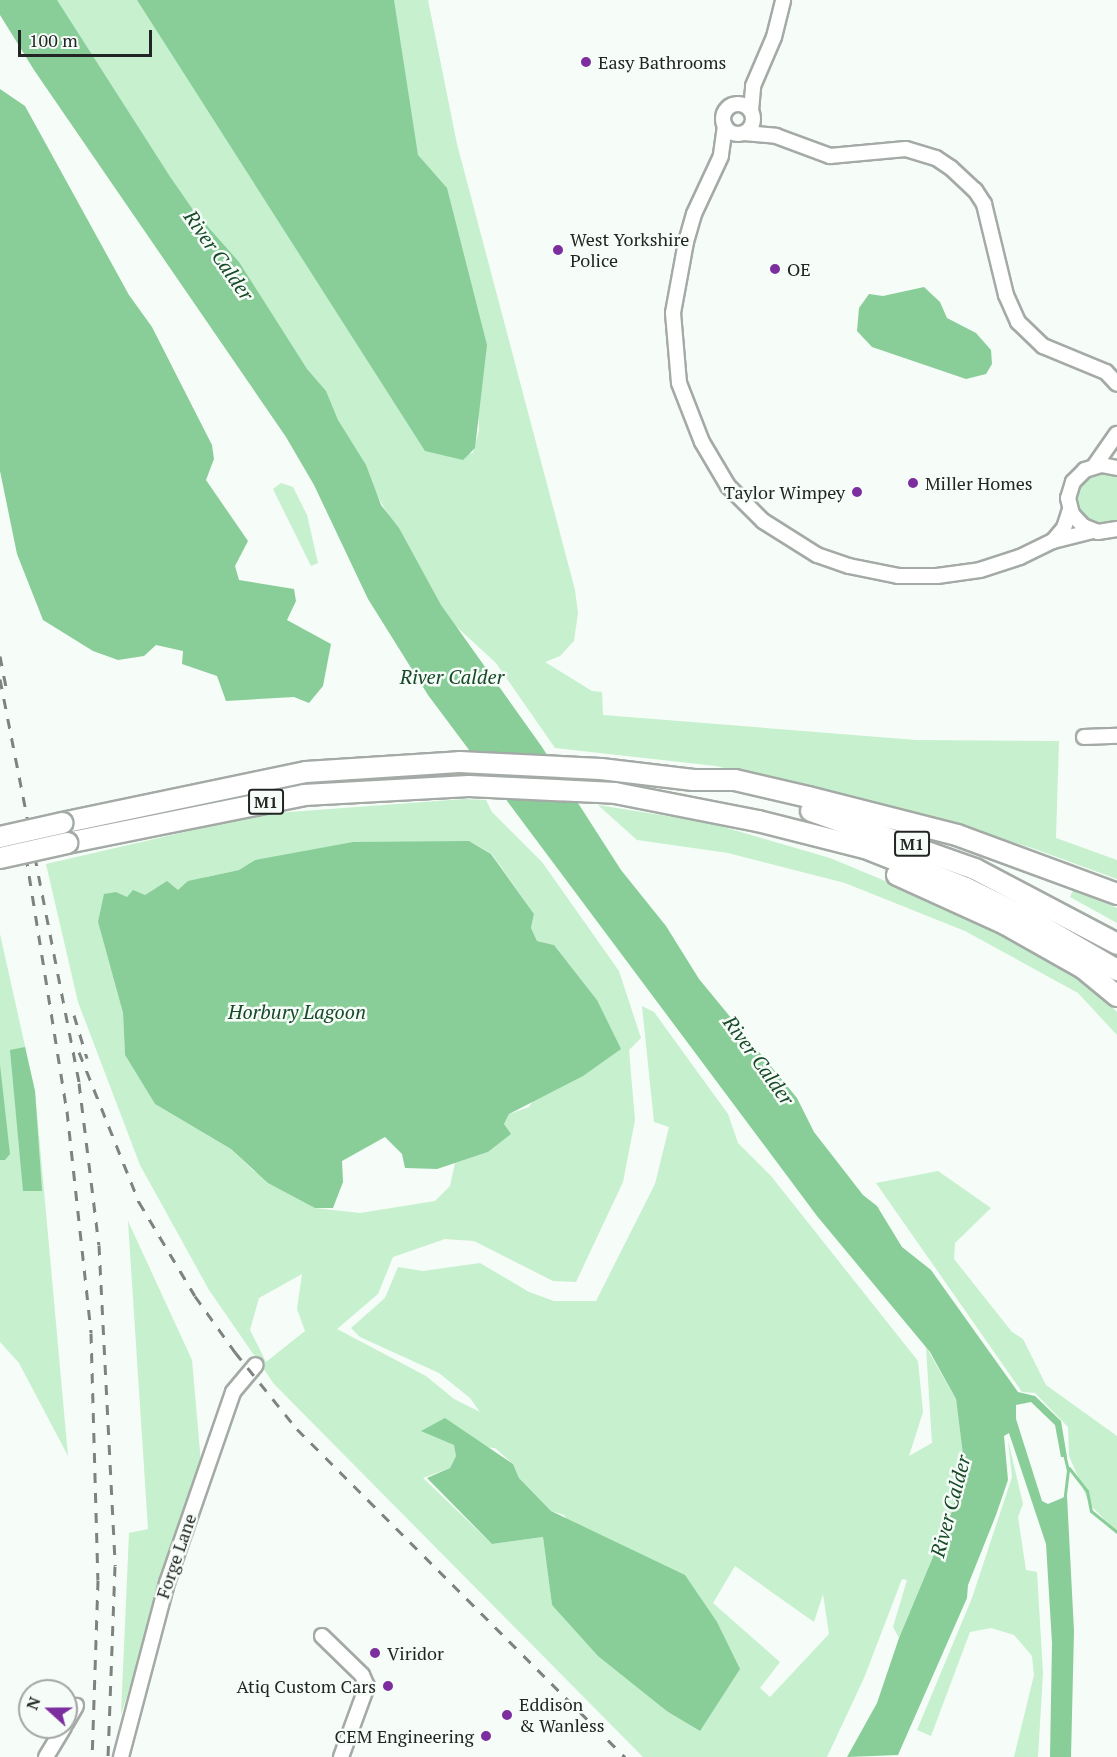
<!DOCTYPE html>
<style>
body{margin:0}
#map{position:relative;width:1117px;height:1757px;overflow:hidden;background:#f6fcf7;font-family:"PT Serif",serif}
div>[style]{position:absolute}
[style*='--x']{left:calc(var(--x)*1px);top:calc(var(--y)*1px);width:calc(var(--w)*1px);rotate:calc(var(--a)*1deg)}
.green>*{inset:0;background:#c6f0ce}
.water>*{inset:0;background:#89ce99}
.stream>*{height:3px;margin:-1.5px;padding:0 1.5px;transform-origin:1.5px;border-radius:1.5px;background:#89ce99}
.roads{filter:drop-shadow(2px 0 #a4aaa5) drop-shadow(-2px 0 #a4aaa5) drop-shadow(0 2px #a4aaa5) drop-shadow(0 -2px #a4aaa5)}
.minor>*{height:14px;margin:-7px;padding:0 7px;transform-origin:7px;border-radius:7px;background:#fff}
.minor>.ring{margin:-7px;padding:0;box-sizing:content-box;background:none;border:14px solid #fff;border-radius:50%}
.highway>*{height:20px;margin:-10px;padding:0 10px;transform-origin:10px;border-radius:10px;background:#fff}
.rail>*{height:3px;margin-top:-1.5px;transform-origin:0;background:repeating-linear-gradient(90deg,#7f8380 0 10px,transparent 0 20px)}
.bridges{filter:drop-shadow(2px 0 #a4aaa5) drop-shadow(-2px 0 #a4aaa5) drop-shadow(0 2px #a4aaa5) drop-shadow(0 -2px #a4aaa5)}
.highway-bridge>*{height:20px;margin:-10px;padding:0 10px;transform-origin:10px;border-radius:10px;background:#fff}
.dots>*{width:16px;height:16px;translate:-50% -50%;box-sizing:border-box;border:3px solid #f6fcf7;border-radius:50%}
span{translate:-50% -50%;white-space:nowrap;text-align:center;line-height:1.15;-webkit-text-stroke:5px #f6fcf7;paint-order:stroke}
.shield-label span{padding:2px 4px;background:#f6fcf7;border:2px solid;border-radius:4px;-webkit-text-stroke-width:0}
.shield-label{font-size:16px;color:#232524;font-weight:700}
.poi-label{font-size:18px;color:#232524}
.left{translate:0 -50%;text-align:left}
.right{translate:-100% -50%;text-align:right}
.street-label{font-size:18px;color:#232524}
.water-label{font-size:20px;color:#174927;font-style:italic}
.north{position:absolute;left:18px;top:1679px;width:60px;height:60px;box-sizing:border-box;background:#f6fcf7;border:2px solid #a2a6a3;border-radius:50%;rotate:291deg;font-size:16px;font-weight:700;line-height:24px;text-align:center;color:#232524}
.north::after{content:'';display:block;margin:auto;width:21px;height:27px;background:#7c2e9f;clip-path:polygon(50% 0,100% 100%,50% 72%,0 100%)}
.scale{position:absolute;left:18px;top:30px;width:134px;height:27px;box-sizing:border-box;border:3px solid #232524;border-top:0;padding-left:8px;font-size:18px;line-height:21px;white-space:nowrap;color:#232524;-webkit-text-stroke:4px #f6fcf7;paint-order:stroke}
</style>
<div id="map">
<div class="green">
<i style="clip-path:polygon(56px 0,139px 0,464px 454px,473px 453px,479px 430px,478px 402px,414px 157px,392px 0,428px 0,457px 144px,575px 590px,578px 613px,574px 641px,560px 656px,545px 662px,592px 691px,602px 692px,603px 715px,916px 740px,1059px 741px,1056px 838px,1117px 860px,1117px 879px,1032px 848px,931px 818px,716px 766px,555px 748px,496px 663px,447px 618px,305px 369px,127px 115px)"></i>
<i style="clip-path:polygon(1098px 471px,1117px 476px,1117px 521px,1110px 524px,1086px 521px,1075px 503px,1075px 492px,1083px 478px)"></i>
<i style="clip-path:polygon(281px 483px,293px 487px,307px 515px,318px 563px,311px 566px,273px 489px)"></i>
<i style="clip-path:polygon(evenodd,464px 799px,486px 800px,492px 812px,542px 862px,619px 971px,641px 1038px,629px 1050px,635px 1120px,623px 1182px,576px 1282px,553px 1281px,474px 1241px,445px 1239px,393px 1257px,378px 1294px,337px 1329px,426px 1376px,454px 1399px,480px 1412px,470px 1398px,439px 1373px,360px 1337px,351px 1328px,385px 1298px,398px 1267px,423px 1271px,480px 1263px,529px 1292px,554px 1301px,596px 1301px,655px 1184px,669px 1127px,654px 1122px,642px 1006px,654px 1012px,728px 1114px,738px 1143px,771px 1176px,918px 1361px,923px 1412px,909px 1456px,932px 1443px,926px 1347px,956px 1399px,963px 1455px,953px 1509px,899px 1638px,893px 1627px,907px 1580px,902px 1579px,864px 1678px,827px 1757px,643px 1757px,274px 1384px,209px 1290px,140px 1165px,78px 1002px,46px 864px,263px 814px,464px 799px,469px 841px,492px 854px,534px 914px,531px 928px,537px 941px,554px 945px,597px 1000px,529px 1107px,509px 1114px,504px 1124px,510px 1134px,488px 1152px,455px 1163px,450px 1186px,435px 1201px,360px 1213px,315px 1208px,254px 1171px,231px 1149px,155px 1104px,125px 1055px,123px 1013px,98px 922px,116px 892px,127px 898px,145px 895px,156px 888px,178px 890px,206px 877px,239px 870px,255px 860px,469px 841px,464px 799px,302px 1274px,297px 1309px,305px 1331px,266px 1362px,250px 1330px,259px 1298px,302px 1274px,464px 799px,455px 1445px,495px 1448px,513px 1464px,519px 1478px,551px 1511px,564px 1515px,700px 1731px,668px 1712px,552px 1605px,543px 1537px,492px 1544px,423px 1478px,450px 1468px,456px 1456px,455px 1445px,464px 799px,735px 1566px,814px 1622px,823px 1594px,829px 1634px,770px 1697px,760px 1688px,780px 1662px,713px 1603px,735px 1566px)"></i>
<i style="clip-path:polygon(598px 805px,710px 823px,830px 858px,955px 910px,1080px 976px,1117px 1012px,1117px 1035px,1078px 993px,965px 931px,845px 883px,728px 853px,637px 840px)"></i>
<i style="clip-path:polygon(1074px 888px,1117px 908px,1117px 923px,1070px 897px)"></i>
<i style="clip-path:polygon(0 934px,35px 1091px,68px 1456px,19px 1363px,0 1342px)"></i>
<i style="clip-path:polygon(938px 1171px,991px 1208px,955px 1243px,954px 1259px,1012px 1332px,1023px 1339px,1046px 1385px,1117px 1436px,1117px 1532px,1090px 1505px,1069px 1456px,1068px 1427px,1035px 1393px,1022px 1392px,876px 1183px)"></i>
<i style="clip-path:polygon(128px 1221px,192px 1360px,201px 1463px,121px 1715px,129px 1533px,148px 1529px)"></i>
<i style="clip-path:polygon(1008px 1440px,1023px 1504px,1018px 1517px,1026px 1570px,1037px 1572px,1043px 1673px,1038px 1757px,1014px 1757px,1034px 1675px,1032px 1656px,1014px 1635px,991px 1628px,970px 1632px,931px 1736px,917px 1730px,972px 1598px,1012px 1477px)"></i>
</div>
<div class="water">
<i style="clip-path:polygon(0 0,57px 0,169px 175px,194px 211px,239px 262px,307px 369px,326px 391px,338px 420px,366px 465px,381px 505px,399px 528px,441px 605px,542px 747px,621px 870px,666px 926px,699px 979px,797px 1098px,814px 1132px,863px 1195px,877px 1206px,902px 1247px,931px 1270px,1018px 1392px,1035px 1396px,1061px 1421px,1067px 1457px,1061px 1457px,1055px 1425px,1031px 1402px,1016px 1405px,1016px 1419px,1042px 1501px,1048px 1504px,1067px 1496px,1074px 1631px,1071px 1757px,1050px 1757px,1052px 1643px,1046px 1544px,1009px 1433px,1004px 1436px,1008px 1480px,996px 1515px,968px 1585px,967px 1598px,898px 1755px,847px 1757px,877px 1703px,899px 1638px,953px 1509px,963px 1455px,956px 1399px,930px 1352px,817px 1216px,428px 695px,368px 599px,314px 485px,286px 437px,34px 70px,0 15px)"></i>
<i style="clip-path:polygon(137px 0,394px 0,418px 155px,447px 188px,487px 345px,475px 448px,463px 460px,425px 451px)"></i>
<i style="clip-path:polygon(0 89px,25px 106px,129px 295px,152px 327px,212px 445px,214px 459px,206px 480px,248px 541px,235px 566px,239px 580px,294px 589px,296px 601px,287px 620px,331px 644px,323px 686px,309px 703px,294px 697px,226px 701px,217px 676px,182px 664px,183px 651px,156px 645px,144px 656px,118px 660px,93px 651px,43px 620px,17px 554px,0 471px)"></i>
<i style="clip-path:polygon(924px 287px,940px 302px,947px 318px,976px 333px,991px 350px,992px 364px,986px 374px,966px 379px,872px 347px,857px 331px,859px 308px,869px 294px,883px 296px)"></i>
<i style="clip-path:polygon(469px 841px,491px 854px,534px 914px,531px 928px,537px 941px,554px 945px,597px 1000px,621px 1049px,583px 1076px,509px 1114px,504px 1124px,511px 1134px,488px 1152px,437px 1169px,405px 1168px,402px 1154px,385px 1137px,342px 1161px,343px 1182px,333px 1208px,315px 1208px,268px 1183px,231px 1149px,155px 1104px,125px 1055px,123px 1013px,98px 922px,104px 894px,116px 892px,127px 897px,133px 890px,145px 895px,167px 881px,178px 890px,188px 881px,239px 870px,255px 860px,353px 842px)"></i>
<i style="clip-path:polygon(25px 1047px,35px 1091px,42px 1191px,23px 1191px,10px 1050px)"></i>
<i style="clip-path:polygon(0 1065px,10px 1154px,5px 1160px,0 1160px)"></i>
<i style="clip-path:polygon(445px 1418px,513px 1464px,519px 1478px,551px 1511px,685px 1575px,717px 1622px,740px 1669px,700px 1731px,668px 1712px,598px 1656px,552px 1605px,543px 1537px,492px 1544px,427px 1478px,450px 1468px,456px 1456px,454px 1445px,421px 1431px)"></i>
</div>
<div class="stream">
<i style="--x:1064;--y:1454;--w:16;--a:76"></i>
<i style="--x:1068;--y:1470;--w:31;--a:97"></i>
<i style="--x:1069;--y:1468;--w:29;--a:52"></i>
<i style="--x:1087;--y:1491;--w:20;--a:79"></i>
<i style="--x:1091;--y:1511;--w:33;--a:39"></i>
</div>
<div class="roads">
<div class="minor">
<i class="ring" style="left:723px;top:104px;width:16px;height:16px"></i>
<i style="--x:751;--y:111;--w:25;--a:-85"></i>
<i style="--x:753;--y:86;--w:53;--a:-66.8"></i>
<i style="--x:774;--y:37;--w:38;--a:-76"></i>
<i style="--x:725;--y:126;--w:30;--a:98"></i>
<i style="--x:721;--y:156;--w:64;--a:115"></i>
<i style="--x:694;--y:214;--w:29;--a:106"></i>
<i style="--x:686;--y:242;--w:72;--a:100.4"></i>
<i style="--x:673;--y:313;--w:70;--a:85.1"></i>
<i style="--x:679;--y:383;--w:63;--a:68.7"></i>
<i style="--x:702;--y:442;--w:51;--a:59.4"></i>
<i style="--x:728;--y:486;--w:49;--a:45"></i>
<i style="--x:763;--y:521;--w:64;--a:32.2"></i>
<i style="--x:817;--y:555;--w:34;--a:19"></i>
<i style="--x:849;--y:566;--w:50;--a:11.5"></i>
<i style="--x:898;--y:576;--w:39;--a:0"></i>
<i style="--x:937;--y:576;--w:43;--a:-7.9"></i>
<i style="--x:980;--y:570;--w:42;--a:-18"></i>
<i style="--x:1020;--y:557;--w:37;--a:-26"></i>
<i style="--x:1053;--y:541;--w:41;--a:-14"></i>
<i style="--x:744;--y:133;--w:32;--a:5"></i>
<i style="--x:776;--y:136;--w:58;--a:20.3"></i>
<i style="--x:830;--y:156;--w:76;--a:-5.3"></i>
<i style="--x:906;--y:149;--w:31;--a:17"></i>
<i style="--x:936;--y:158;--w:18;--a:34"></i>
<i style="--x:951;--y:168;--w:33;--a:43"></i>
<i style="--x:975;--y:190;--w:17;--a:57"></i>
<i style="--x:984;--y:204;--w:94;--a:76.4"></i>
<i style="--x:1006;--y:295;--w:30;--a:66"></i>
<i style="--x:1018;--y:322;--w:35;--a:44"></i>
<i style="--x:1043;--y:346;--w:68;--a:22.4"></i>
<i style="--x:1106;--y:372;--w:16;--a:47"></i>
<i style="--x:1095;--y:465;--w:38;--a:-55"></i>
<i style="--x:1117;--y:468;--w:16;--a:-169"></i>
<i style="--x:1101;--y:465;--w:17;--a:163"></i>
<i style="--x:1085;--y:470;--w:17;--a:135"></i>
<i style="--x:1073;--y:482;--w:17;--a:107"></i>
<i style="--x:1068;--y:498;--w:16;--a:76"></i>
<i style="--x:1072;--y:514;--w:16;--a:47"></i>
<i style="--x:1083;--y:526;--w:16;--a:22"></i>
<i style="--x:1098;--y:532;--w:19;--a:-9"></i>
<i style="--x:1053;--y:541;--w:17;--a:-50"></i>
<i style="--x:1064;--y:528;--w:20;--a:-72"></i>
<i style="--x:1084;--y:737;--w:33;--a:-2"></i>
<i style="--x:322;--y:1636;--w:56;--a:44.3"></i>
<i style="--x:362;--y:1675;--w:12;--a:66"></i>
<i style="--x:367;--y:1686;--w:76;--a:110.1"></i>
<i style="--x:66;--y:1723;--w:20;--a:-60"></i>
<i style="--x:46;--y:1757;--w:35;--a:-59"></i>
<i style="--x:121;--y:1757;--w:180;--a:-75.2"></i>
<i style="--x:167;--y:1583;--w:202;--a:-70.9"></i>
<i style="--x:233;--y:1392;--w:35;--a:-50"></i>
</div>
<div class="highway">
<i style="--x:811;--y:811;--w:174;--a:19.5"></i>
<i style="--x:975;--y:869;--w:161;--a:27.8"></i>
<i style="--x:62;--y:823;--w:249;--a:-11.8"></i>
<i style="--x:306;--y:772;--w:153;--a:-3.7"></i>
<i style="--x:459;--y:762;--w:142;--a:2.8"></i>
<i style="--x:601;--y:769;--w:93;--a:6.8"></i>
<i style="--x:693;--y:780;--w:42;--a:0"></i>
<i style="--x:735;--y:780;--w:75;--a:13.1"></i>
<i style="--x:808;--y:797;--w:154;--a:14.3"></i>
<i style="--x:957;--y:835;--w:171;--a:20.2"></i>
<i style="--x:67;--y:843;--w:242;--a:-11.4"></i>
<i style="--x:304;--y:795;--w:165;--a:-3.1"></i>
<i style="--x:469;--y:786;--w:146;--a:2.7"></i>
<i style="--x:615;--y:793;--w:146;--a:11.1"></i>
<i style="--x:758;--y:821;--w:110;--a:14.2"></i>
<i style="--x:865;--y:848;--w:109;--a:21.6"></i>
<i style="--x:966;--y:888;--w:70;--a:26.2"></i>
<i style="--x:1029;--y:919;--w:102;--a:30.1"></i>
<i style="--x:897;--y:875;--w:119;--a:24.4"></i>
<i style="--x:1005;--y:924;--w:90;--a:29.4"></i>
<i style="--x:1083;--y:968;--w:44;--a:39.5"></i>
</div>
</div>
<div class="rail">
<i style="--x:0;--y:656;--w:33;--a:79"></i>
<i style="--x:0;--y:679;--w:412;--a:78.9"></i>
<i style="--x:79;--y:1083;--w:163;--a:83"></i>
<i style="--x:99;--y:1245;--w:321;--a:87.1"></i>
<i style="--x:115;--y:1566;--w:191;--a:92.1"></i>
<i style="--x:26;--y:856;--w:258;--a:80.9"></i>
<i style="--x:67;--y:1111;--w:223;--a:83.8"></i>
<i style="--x:91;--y:1333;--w:247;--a:88.4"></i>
<i style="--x:98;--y:1580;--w:177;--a:91.9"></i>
<i style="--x:74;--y:1015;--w:45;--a:73.2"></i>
<i style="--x:79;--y:1052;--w:162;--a:68.2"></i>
<i style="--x:139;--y:1202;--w:109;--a:59.2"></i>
<i style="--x:195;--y:1296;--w:69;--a:54.5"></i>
<i style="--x:235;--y:1352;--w:99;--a:51.2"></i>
<i style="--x:297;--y:1429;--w:464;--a:45"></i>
</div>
<div class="bridges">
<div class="highway-bridge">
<i style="--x:0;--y:837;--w:64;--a:-12.7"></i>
<i style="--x:0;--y:858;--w:69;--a:-12.6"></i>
</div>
</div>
<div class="dots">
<i style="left:586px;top:62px;background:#7c2e9f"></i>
<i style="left:558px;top:250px;background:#7c2e9f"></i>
<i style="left:775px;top:269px;background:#7c2e9f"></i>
<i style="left:913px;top:483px;background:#7c2e9f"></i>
<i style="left:857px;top:492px;background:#7c2e9f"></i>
<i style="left:375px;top:1653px;background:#7c2e9f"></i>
<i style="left:388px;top:1686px;background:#7c2e9f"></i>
<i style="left:507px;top:1715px;background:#7c2e9f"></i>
<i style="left:486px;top:1736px;background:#7c2e9f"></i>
</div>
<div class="shield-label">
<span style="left:266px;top:802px">M1</span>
<span style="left:912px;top:844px">M1</span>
</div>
<div class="poi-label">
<span class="left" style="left:598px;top:62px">Easy Bathrooms</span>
<span class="left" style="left:570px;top:250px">West Yorkshire<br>Police</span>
<span class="left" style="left:787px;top:269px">OE</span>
<span class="left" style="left:925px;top:483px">Miller Homes</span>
<span class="right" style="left:845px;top:492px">Taylor Wimpey</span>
<span class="left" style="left:387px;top:1653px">Viridor</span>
<span class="right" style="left:376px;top:1686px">Atiq Custom Cars</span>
<span class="left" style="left:519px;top:1715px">Eddison<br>&amp; Wanless</span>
<span class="right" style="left:474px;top:1736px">CEM Engineering</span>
</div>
<div class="street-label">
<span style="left:176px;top:1556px;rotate:-71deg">Forge Lane</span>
</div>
<div class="water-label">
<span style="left:219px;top:255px;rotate:55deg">River Calder</span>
<span style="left:452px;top:676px">River Calder</span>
<span style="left:297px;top:1011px">Horbury Lagoon</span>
<span style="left:759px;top:1060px;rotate:54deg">River Calder</span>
<span style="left:950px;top:1506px;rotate:-75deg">River Calder</span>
</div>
<div class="north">N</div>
<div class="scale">100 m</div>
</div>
